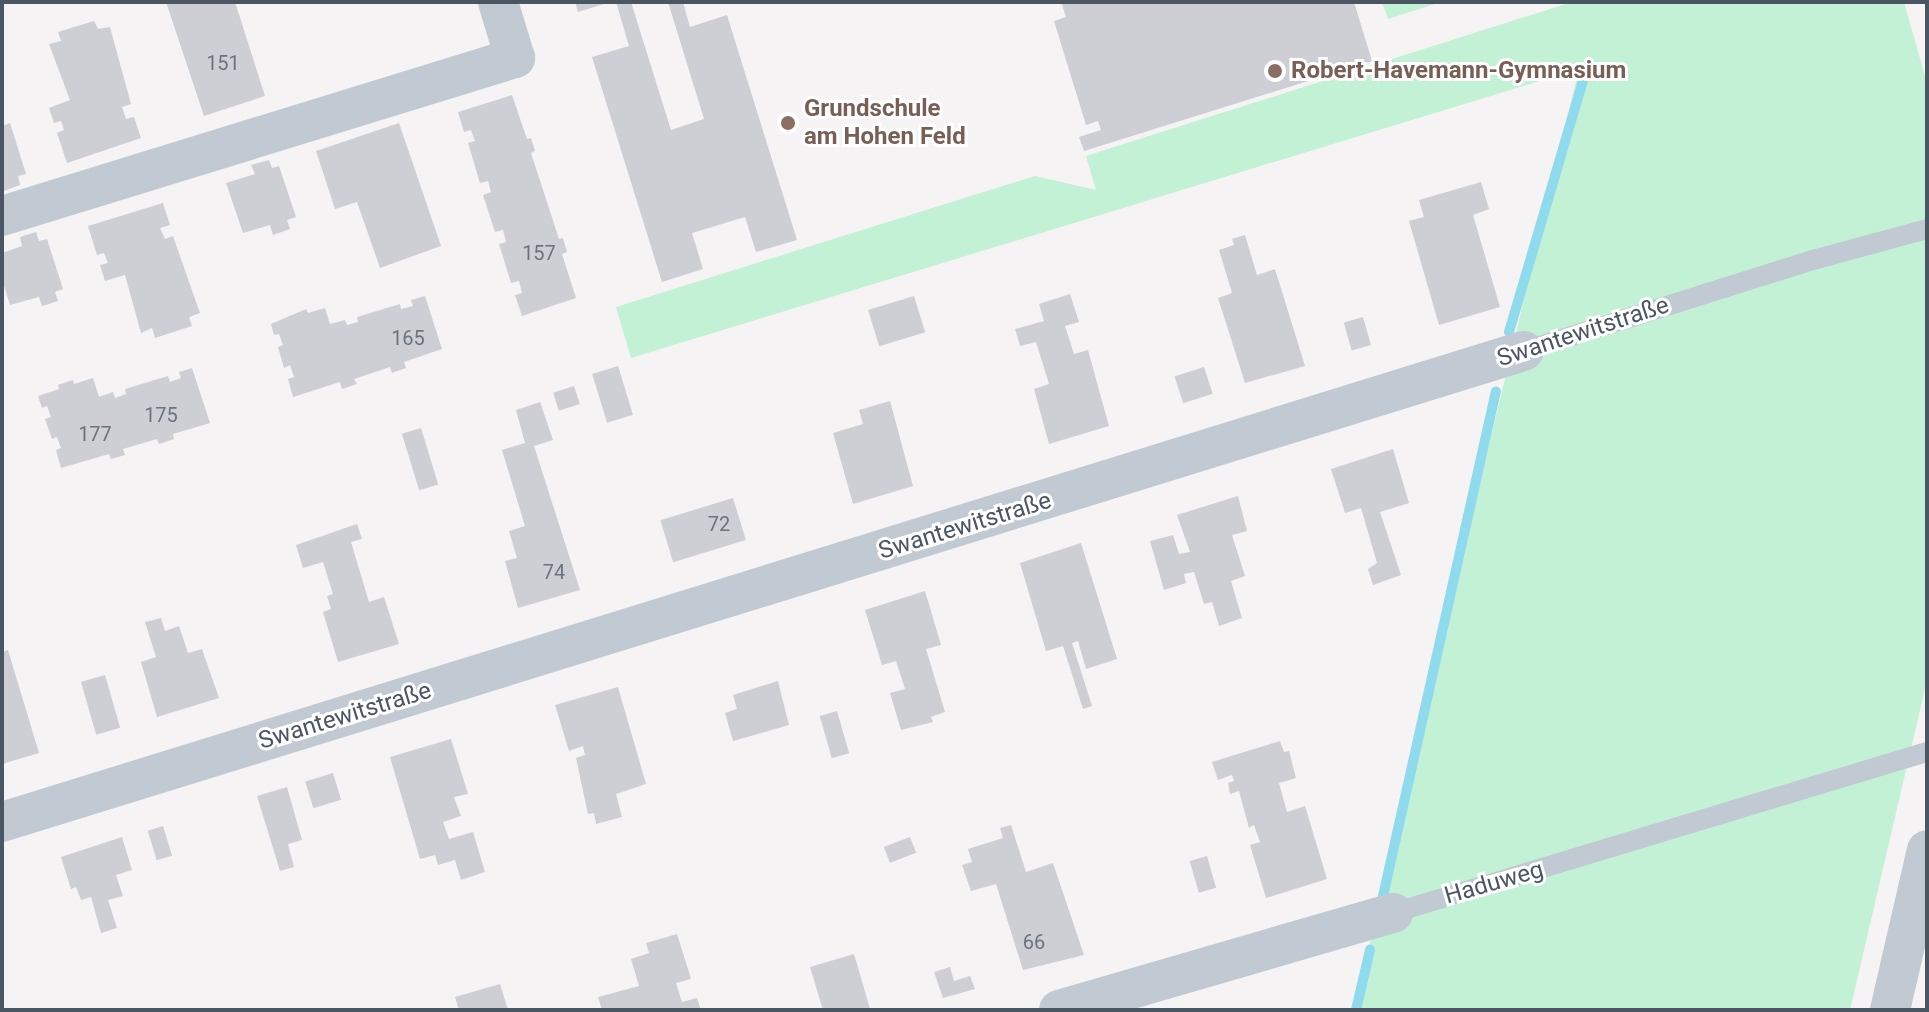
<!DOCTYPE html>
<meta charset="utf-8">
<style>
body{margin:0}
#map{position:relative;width:1929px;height:1012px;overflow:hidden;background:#f5f3f3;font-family:Roboto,sans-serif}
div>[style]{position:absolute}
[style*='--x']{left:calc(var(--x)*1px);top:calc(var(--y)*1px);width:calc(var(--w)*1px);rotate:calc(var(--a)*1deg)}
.green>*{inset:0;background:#c3f1d5}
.stream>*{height:10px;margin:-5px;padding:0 5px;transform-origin:5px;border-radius:5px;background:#90daee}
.building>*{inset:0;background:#cdcfd5;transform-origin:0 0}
.service>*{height:20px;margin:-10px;padding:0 10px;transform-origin:10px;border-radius:10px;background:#c1cad2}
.minor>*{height:40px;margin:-20px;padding:0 20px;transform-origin:20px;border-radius:20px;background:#c1cad2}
.dots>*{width:22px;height:22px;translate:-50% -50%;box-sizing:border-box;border:4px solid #fff;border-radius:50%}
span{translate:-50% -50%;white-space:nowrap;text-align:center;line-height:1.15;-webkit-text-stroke:6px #fff;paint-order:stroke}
.number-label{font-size:20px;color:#6b747e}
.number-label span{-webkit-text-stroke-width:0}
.education-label{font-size:24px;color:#785e54;font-weight:700}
.left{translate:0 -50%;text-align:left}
.street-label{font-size:24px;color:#4a5661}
.frame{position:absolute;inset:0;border:4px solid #4a5661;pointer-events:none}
</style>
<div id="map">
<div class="green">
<i style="clip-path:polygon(1382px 2px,1441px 2px,1388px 19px)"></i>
<i style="clip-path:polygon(1572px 2px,1904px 2px,1927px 83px,1927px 680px,1850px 1010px,1354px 1010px,1579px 69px,631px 358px,616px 307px,1035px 176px,1096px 190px,1086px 156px)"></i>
</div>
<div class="stream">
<i style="--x:1509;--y:332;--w:266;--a:-73.6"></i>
<i style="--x:1383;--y:896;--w:517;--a:-77.39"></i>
<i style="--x:1356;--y:1010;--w:62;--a:-76.9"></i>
</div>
<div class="building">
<i style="clip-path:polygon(166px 2px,235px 2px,265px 96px,204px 116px)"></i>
<i style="clip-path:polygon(575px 2px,607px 2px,607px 3px,578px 12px)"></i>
<i style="clip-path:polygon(616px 2px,631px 2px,671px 130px,704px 119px,668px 2px,683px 2px,690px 27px,727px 15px,797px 240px,756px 252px,745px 217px,692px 233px,703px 269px,662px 282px,592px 57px,629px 46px)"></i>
<i style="clip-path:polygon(1061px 2px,1354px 2px,1372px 61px,1084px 151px,1079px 137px,1101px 130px,1098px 121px,1086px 125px,1054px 21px,1066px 17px)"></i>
<i style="clip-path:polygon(94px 21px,98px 29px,110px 27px,131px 104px,122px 107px,126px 119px,134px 117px,141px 138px,67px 163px,57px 133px,64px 130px,61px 121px,54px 123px,49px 108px,70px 100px,49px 44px,61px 41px,58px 32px)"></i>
<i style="clip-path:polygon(512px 95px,527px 139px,531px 138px,535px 151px,531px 153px,559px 239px,563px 238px,567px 252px,562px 254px,576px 298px,522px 316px,515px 295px,522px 293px,519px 281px,511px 283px,499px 244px,506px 242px,503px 230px,495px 232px,483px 195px,491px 192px,488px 181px,480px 183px,468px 143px,475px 141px,471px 130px,464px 132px,458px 112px)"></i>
<i style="clip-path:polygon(10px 123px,26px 174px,18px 176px,20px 185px,4px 191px,2px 126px)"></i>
<i style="clip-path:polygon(399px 123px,441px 246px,380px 268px,357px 202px,335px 209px,316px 151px)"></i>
<i style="clip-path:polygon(269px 160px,272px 168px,279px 166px,296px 217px,287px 220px,290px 229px,273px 235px,270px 225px,243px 233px,226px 183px,255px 174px,251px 165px)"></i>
<i style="clip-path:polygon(1481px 182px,1489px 209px,1473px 215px,1500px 307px,1439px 325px,1409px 221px,1424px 217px,1419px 200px)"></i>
<i style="clip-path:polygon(163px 203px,170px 225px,160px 228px,165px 239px,173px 236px,200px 313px,189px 317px,192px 326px,155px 338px,152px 328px,141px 333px,125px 275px,105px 281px,100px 265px,108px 263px,104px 253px,97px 255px,88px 226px)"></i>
<i style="clip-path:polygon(36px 232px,39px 241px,47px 239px,63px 289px,55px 292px,58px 301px,42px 306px,39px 297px,10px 305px,2px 279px,2px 253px,22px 246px,20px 237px)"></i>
<i style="clip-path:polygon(1245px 235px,1257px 275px,1275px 269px,1305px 366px,1245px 383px,1218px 298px,1232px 293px,1219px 250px,1234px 245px,1232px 239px)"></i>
<i style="clip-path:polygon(1070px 294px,1079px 322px,1065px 326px,1074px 354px,1088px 350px,1109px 426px,1049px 444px,1034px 389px,1049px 384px,1036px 342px,1020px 346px,1015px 329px,1044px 321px,1039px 304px)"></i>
<i style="clip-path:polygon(425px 296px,442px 349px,404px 362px,406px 368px,392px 373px,390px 367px,354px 379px,357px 384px,342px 389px,340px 382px,293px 397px,288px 379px,294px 377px,290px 365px,284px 368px,278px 347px,283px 345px,279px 334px,274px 335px,271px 324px,306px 309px,308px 313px,325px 308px,330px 324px,345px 320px,347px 325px,358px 322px,357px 317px,400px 304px,401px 309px,413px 306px,411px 300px)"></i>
<i style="left:914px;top:296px;width:38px;height:48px;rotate:73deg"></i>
<i style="left:1363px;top:317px;width:29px;height:20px;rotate:74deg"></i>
<i style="left:618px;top:366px;width:51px;height:27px;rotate:73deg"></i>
<i style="left:1204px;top:367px;width:28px;height:31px;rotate:72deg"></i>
<i style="clip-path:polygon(192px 368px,210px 423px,173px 434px,174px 439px,159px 444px,157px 439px,123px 449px,125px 455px,111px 459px,109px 454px,61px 468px,56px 450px,61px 448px,57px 437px,52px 439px,45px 419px,51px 417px,47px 406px,42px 408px,38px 396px,59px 389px,58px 385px,73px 380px,74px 384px,93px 378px,99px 397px,113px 392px,115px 398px,126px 394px,125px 389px,168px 376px,170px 382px,181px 378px,179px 372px)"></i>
<i style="left:574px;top:386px;width:19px;height:22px;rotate:72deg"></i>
<i style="clip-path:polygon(890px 401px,913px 486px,853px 504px,833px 433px,863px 424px,859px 410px)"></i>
<i style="clip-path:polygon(540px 402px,553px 440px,534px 446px,580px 590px,518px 608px,505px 561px,517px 558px,509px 531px,525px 526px,502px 450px,525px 443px,516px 410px)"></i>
<i style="left:421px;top:428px;width:59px;height:20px;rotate:73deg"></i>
<i style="clip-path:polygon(1393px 449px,1409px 503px,1380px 512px,1401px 575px,1373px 585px,1368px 569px,1377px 563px,1361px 508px,1345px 513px,1331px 469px)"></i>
<i style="clip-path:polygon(1238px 496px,1247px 531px,1232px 535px,1245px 576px,1231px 581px,1242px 618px,1219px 626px,1212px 602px,1204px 604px,1194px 572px,1184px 574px,1186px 583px,1164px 590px,1150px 541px,1173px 535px,1179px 554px,1190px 552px,1177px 515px)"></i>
<i style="left:733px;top:498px;width:44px;height:76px;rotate:73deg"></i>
<i style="clip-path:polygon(357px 524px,362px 539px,351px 542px,369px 602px,384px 597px,399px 644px,338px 662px,323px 612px,331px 609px,327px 596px,333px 594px,323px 562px,303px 568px,296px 545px)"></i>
<i style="clip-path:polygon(1081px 543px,1117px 659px,1086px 669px,1078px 641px,1072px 643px,1092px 706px,1083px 709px,1063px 646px,1046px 651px,1020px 563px)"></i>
<i style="clip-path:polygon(925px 591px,941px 645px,926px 649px,945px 712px,931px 717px,933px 722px,901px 730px,890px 693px,905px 689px,896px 661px,882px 665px,865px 610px)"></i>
<i style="clip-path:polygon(161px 618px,165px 631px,179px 626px,188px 653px,202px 649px,219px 698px,157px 717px,141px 662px,156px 657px,145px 622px)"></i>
<i style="clip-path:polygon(8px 650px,39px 753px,2px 764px,2px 652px)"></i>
<i style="left:105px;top:675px;width:55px;height:25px;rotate:74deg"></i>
<i style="clip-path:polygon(778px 681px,789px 725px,733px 741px,725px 713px,737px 709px,733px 695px)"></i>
<i style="clip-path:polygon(618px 687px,646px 784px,616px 794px,622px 817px,596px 824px,594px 813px,588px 814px,576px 758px,585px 755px,583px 746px,569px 751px,555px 705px)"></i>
<i style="left:837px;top:711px;width:44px;height:18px;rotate:74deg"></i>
<i style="clip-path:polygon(451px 739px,468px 794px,454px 797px,461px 816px,443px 822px,449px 839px,473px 832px,485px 872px,461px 880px,455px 860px,438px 865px,435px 855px,420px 859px,390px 757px)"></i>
<i style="clip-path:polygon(1280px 741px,1284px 752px,1289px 751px,1296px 778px,1279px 783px,1287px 812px,1305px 806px,1327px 879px,1266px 898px,1250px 845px,1260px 842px,1254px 825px,1249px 828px,1239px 791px,1230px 794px,1228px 783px,1234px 781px,1232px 775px,1218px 780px,1212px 762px)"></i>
<i style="left:333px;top:773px;width:28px;height:29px;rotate:73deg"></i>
<i style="clip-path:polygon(287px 787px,302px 840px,288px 844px,294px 867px,280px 871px,257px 796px)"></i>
<i style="clip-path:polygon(1011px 825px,1026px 872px,1053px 863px,1084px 955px,1023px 970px,996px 884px,971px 891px,962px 865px,972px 862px,968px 849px,1003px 838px,1000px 828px)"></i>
<i style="left:163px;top:826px;width:31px;height:16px;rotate:73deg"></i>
<i style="clip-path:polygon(122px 837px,132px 870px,116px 875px,123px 896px,108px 900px,117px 928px,101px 933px,91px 897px,81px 900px,76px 887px,71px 889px,61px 857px)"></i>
<i style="left:910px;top:837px;width:17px;height:28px;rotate:69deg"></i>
<i style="left:1207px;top:856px;width:33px;height:18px;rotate:74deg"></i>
<i style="clip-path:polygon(677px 934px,691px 979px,676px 983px,682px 1002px,697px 998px,701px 1010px,602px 1010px,598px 997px,639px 986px,631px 959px,649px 953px,646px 943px)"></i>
<i style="clip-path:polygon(854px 954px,870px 1009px,823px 1010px,810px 967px)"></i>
<i style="clip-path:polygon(950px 967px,954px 981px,970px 976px,975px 989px,943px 998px,934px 972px)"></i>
<i style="clip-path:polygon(500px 984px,508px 1010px,459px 1010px,455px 997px)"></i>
</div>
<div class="service">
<i style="--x:1524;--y:351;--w:303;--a:-17.5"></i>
<i style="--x:1813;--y:260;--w:118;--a:-15.2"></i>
<i style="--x:1393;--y:913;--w:558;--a:-16.78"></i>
</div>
<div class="minor">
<i style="--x:2;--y:216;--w:537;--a:-17.12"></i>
<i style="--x:515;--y:58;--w:59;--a:-106.9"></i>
<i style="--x:2;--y:822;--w:1593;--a:-17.2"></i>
<i style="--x:1059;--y:1010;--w:348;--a:-16.2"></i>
<i style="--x:1890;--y:1010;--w:164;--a:-77"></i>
</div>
<div class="dots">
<i style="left:1275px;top:71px;background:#8d6e63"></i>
<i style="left:788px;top:123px;background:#8d6e63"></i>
</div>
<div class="number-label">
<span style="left:223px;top:63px">151</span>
<span style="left:539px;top:253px">157</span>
<span style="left:408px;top:338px">165</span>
<span style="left:161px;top:415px">175</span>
<span style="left:95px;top:434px">177</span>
<span style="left:719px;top:524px">72</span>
<span style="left:554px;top:572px">74</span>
<span style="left:1034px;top:942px">66</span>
</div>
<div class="education-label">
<span class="left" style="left:1291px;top:71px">Robert-Havemann-Gymnasium</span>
<span class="left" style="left:804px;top:123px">Grundschule<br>am Hohen Feld</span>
</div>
<div class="street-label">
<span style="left:1583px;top:332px;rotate:-18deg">Swantewitstraße</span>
<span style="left:965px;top:526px;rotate:-17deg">Swantewitstraße</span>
<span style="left:345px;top:716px;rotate:-17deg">Swantewitstraße</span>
<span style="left:1494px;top:883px;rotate:-16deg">Haduweg</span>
</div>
<div class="frame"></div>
</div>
